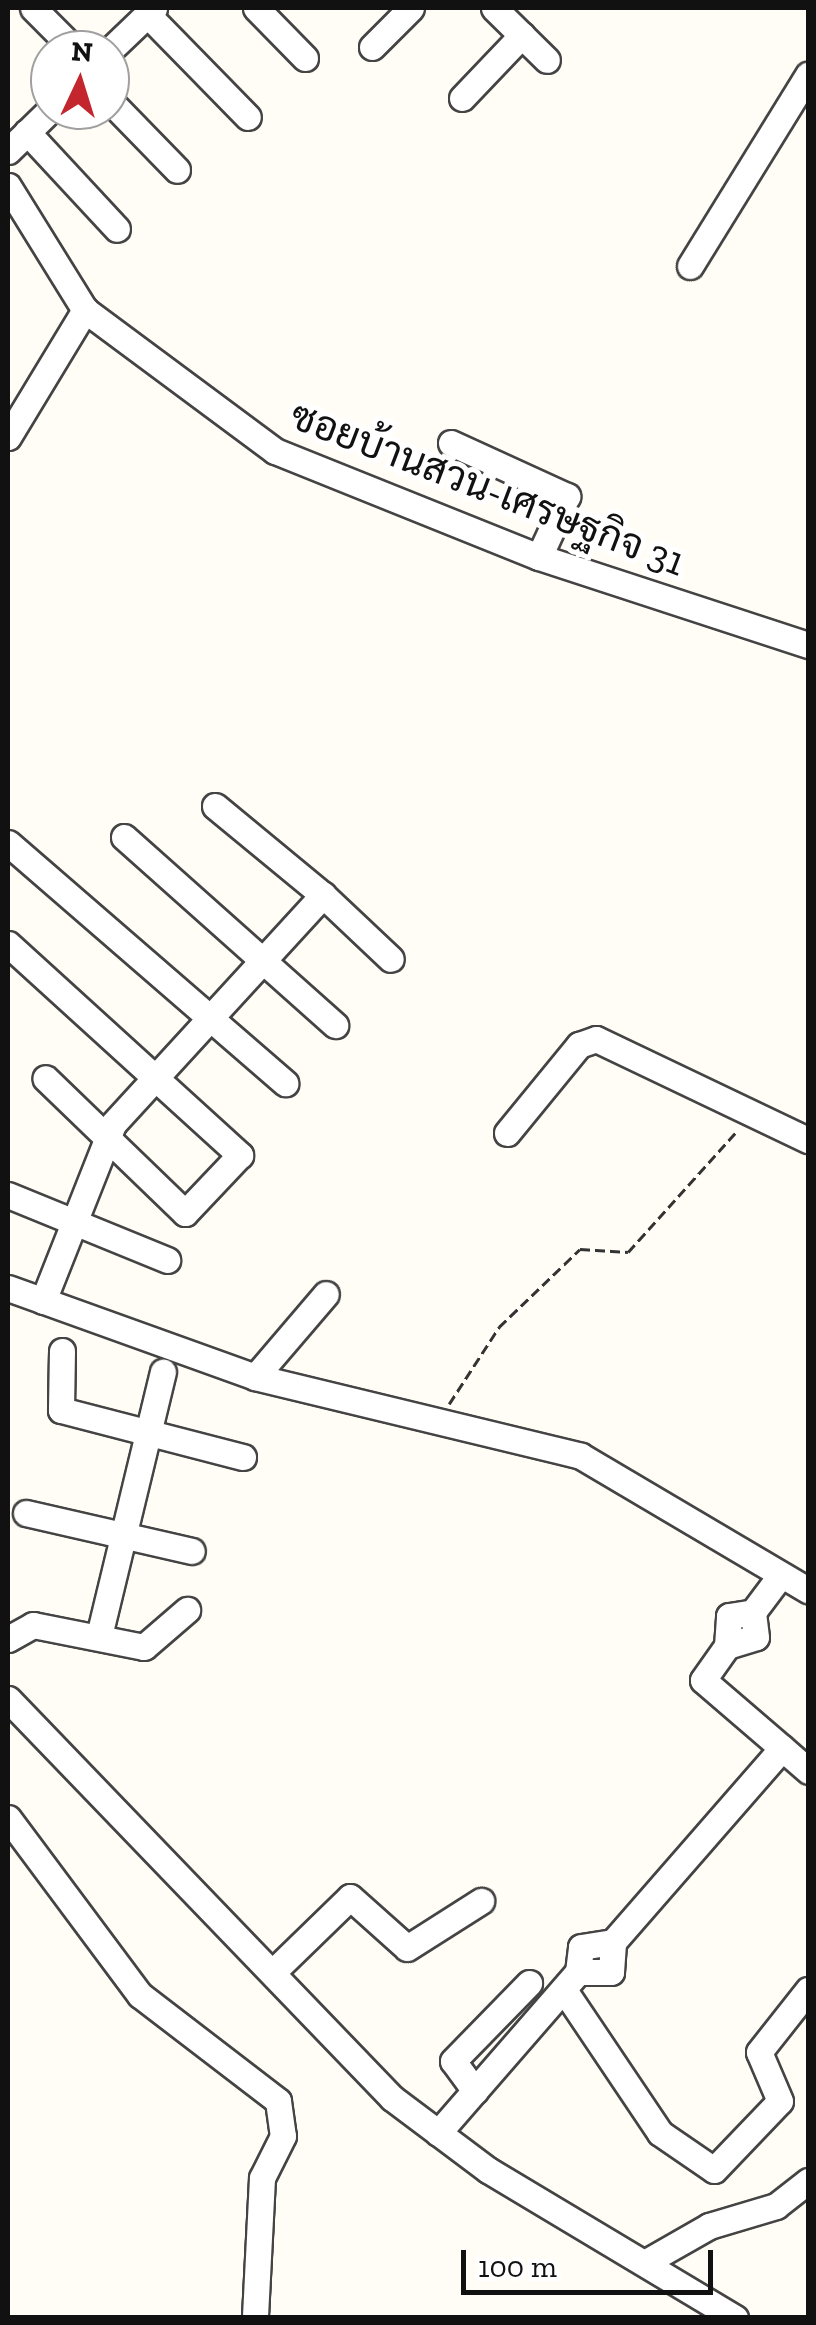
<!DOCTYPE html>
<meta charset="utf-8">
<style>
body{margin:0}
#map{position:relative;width:816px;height:2325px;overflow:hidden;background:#fffdf5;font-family:"Zilla Slab",Sarabun,serif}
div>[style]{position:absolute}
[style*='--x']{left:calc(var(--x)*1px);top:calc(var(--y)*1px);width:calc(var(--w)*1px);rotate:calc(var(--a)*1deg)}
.path>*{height:2.5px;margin-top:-1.25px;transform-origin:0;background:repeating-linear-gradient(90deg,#333 0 10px,transparent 0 15px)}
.roads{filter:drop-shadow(2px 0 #444) drop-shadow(-2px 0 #444) drop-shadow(0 2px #444) drop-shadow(0 -2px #444)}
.minor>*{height:25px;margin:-12.5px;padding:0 12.5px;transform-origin:12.5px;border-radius:12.5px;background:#fff}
span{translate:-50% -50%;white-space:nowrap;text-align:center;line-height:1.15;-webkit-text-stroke:10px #fff;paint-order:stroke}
.street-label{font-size:40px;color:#111}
.frame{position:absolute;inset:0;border:10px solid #111;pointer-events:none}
.north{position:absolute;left:30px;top:30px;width:100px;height:100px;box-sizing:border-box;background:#fff;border:2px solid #a0a0a0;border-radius:50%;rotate:4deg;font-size:28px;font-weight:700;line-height:40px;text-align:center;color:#111}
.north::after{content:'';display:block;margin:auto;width:35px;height:45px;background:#c4262e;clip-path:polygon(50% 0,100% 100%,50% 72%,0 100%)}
.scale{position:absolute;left:461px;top:2250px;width:252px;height:45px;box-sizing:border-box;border:5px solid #111;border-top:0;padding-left:12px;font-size:30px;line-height:35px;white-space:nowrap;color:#111;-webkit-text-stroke:8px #fff;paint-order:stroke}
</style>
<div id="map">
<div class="path">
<i style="--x:449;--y:1404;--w:92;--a:-57"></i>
<i style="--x:499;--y:1327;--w:112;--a:-43.9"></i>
<i style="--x:580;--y:1249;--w:48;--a:3.6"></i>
<i style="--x:628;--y:1252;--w:163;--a:-48"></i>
</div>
<div class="roads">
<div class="minor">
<i style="--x:33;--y:8;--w:59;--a:45"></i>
<i style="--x:256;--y:8;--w:70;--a:45.6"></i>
<i style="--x:494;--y:8;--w:74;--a:44.5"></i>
<i style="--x:147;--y:14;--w:144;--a:45.6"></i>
<i style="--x:372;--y:47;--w:55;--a:-45"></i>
<i style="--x:110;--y:50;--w:61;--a:-43.7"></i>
<i style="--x:462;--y:98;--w:87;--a:-46.4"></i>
<i style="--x:110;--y:101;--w:96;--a:45.8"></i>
<i style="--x:27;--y:132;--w:132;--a:47.1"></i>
<i style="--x:8;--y:151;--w:59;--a:-44.3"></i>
<i style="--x:8;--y:186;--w:146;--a:58.2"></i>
<i style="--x:85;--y:310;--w:237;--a:36.6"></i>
<i style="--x:275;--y:451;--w:284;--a:21.9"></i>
<i style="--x:539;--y:557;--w:283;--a:18.1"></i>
<i style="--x:690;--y:266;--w:225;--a:-58.3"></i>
<i style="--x:8;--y:437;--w:149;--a:-58.8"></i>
<i style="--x:451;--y:443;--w:128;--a:24.6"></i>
<i style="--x:567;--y:496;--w:67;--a:114.7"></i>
<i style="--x:215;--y:806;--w:140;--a:39.5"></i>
<i style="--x:124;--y:837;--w:283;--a:41.7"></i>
<i style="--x:8;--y:843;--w:367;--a:40.9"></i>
<i style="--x:8;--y:944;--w:314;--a:42.3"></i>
<i style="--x:240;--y:1155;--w:80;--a:133.5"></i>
<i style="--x:185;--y:1213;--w:194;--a:-136"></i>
<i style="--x:507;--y:1133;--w:114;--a:-50.7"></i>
<i style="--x:579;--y:1045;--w:18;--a:-19"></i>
<i style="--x:596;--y:1039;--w:235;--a:25.5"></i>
<i style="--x:8;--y:1195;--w:172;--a:22.2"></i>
<i style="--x:8;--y:1288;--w:263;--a:19.8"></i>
<i style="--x:255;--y:1377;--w:335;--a:13.6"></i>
<i style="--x:581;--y:1456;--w:264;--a:30.6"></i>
<i style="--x:43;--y:1301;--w:190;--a:-68.4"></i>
<i style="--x:113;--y:1124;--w:311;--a:-47.5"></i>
<i style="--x:323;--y:895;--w:93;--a:43.3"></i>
<i style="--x:62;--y:1351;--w:59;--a:91"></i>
<i style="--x:61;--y:1410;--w:188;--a:14.5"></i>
<i style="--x:255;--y:1377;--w:109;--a:-49.5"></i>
<i style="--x:26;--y:1513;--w:170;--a:12.9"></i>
<i style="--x:99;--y:1636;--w:272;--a:-76.4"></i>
<i style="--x:8;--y:1639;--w:29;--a:-29"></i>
<i style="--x:33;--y:1625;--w:113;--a:11.2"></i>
<i style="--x:144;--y:1647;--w:57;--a:-40.7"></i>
<i style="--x:727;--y:1646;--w:30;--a:-17"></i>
<i style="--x:756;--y:1637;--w:25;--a:-97"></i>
<i style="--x:8;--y:1699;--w:554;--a:46.1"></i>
<i style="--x:392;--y:2098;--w:120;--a:36.9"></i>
<i style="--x:488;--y:2170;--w:288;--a:30.9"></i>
<i style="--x:782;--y:1748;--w:35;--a:41"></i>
<i style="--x:8;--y:1818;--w:221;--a:53.3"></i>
<i style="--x:140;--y:1995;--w:174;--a:37.5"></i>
<i style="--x:278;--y:2101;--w:35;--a:82"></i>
<i style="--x:283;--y:2136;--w:47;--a:116.6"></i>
<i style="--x:262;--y:2178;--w:140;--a:92.9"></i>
<i style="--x:276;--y:1969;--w:103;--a:-44.2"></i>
<i style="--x:350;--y:1897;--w:76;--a:41.8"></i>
<i style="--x:407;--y:1948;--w:88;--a:-32.4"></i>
<i style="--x:578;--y:1972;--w:33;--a:0"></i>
<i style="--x:611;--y:1972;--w:30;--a:-86"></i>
<i style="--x:564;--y:1990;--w:172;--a:56.1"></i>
<i style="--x:660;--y:2133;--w:65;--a:34.4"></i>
<i style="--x:714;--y:2170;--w:95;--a:-46.3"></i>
<i style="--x:780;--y:2101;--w:53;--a:-113.2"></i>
<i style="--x:759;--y:2052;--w:79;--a:-51.7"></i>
<i style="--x:475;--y:2091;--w:37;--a:-126"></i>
<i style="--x:453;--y:2061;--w:109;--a:-45.7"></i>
<i style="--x:438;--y:2133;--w:213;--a:-49"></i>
<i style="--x:578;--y:1972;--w:25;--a:-83"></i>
<i style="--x:581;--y:1947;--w:32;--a:-9"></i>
<i style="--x:613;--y:1942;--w:257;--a:-48.9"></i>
<i style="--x:782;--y:1748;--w:104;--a:-139.3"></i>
<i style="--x:703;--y:1680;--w:42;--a:-54.8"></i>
<i style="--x:727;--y:1646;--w:30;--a:-86"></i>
<i style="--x:729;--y:1616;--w:24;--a:-9"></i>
<i style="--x:753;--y:1612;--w:45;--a:-53.1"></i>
<i style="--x:646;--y:2262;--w:73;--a:-29.7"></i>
<i style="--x:709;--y:2226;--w:70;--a:-16.6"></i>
<i style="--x:776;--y:2206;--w:41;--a:-38"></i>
</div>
</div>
<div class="street-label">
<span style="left:488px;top:488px;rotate:21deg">ซอยบ้านสวน-เศรษฐกิจ 31</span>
</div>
<div class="frame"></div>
<div class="north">N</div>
<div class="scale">100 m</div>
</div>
